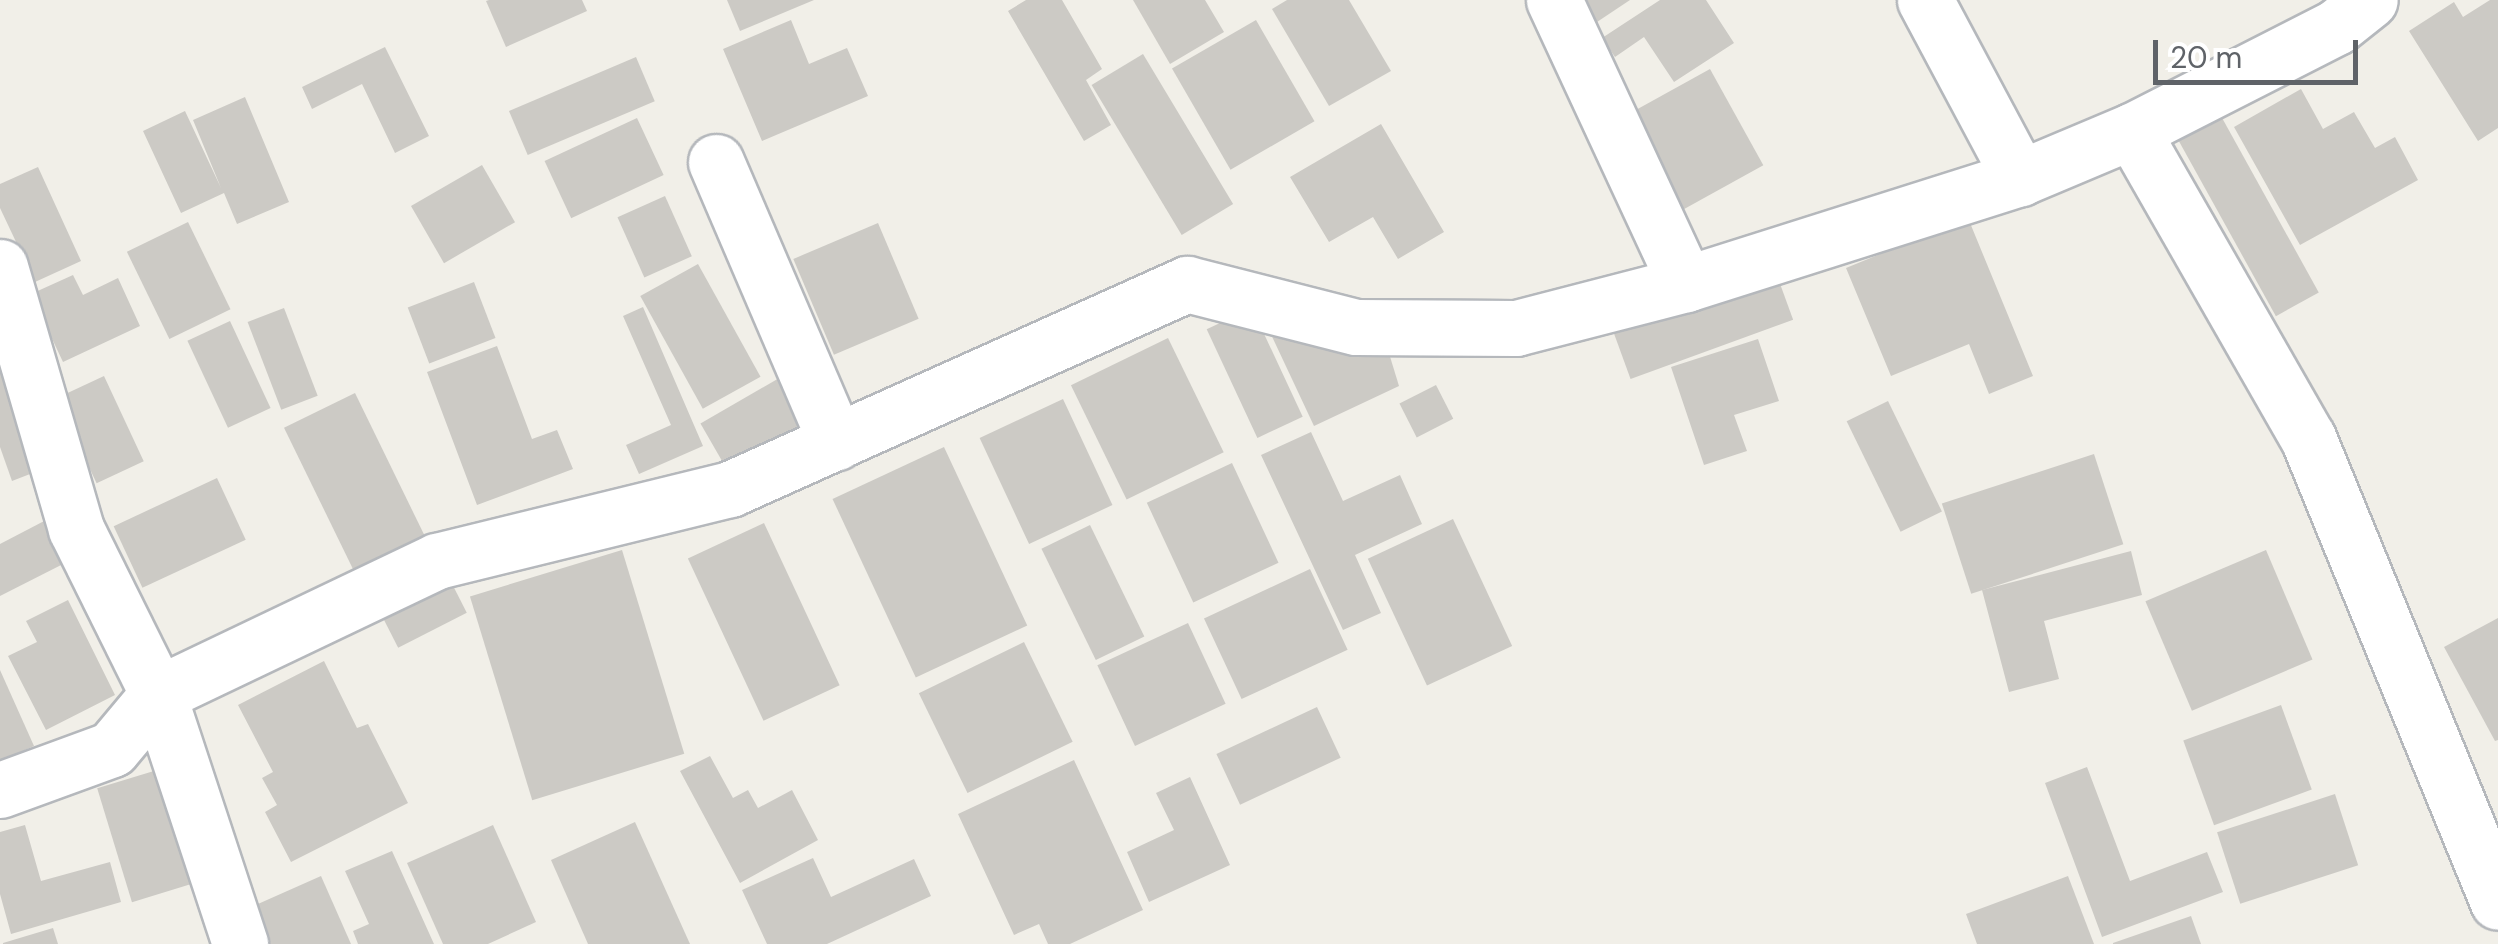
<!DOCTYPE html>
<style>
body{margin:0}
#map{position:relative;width:2498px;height:944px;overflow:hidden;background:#f1efe8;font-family:"DM Sans",sans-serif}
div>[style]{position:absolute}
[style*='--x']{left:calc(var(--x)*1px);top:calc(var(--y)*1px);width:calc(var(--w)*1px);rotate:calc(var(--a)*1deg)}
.building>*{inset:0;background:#cccac5;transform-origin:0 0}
.roads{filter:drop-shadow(2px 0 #b5b8bc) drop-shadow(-2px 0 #b5b8bc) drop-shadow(0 2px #b5b8bc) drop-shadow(0 -2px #b5b8bc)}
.minor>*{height:55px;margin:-27.5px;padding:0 27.5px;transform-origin:27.5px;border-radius:27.5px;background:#fff}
span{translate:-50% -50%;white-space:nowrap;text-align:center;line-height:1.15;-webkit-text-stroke:8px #fff;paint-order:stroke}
.scale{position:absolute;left:2153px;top:40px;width:205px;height:45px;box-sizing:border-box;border:5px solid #5f6368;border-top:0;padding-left:12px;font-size:30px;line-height:35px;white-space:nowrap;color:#5f6368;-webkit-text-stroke:8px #fff;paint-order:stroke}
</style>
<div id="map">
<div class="building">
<i style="clip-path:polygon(489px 0,582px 0,587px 11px,506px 47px,486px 1px)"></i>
<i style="clip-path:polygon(727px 0,814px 0,740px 31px)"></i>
<i style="clip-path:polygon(1026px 0,1062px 0,1102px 69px,1086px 80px,1111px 125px,1084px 141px,1008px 11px)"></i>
<i style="clip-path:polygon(1133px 0,1205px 0,1224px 32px,1170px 64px)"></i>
<i style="clip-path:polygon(1287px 0,1349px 0,1391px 71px,1329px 106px,1272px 9px)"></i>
<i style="clip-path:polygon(1583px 0,1630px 0,1597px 22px)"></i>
<i style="clip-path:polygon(1660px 0,1706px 0,1734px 43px,1674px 82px,1644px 37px,1615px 57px,1602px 38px)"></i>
<i style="clip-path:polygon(2490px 0,2498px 0,2498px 128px,2478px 141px,2409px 31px,2454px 2px,2463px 17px)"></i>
<i style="clip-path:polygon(791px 20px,809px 64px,847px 48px,868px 96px,762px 141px,723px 49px)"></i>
<i style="left:1256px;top:20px;width:117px;height:97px;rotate:60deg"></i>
<i style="clip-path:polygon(385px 47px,429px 136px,395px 153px,362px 84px,312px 109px,302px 87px)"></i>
<i style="left:1143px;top:54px;width:175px;height:60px;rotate:59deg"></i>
<i style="left:636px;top:57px;width:48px;height:138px;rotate:67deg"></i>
<i style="left:1710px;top:69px;width:110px;height:91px;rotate:61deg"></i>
<i style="clip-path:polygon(2301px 89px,2323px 129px,2354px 112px,2375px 148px,2395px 137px,2418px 180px,2300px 245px,2234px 127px)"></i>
<i style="clip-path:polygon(245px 97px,289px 202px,237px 224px,224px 193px,181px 213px,143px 131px,185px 111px,221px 188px,193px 120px)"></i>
<i style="left:2216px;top:107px;width:212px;height:49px;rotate:61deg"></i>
<i style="left:637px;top:118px;width:63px;height:102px;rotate:65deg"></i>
<i style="clip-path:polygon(1381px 124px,1444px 232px,1398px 259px,1373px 217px,1329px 242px,1290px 177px)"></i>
<i style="left:482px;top:165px;width:66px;height:82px;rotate:60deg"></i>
<i style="clip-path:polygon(38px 167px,81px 261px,35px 282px,0 208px,0 184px)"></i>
<i style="left:665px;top:196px;width:66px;height:52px;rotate:66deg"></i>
<i style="clip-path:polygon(1968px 218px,2033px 376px,1989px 394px,1969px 344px,1891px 376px,1846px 268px)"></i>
<i style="left:188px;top:222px;width:97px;height:68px;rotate:64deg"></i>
<i style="left:878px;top:223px;width:104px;height:92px;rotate:67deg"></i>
<i style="left:698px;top:264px;width:129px;height:66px;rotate:61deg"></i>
<i style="left:1775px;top:270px;width:53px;height:173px;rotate:70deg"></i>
<i style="clip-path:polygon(73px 275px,83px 295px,118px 278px,140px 326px,63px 362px,31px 294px)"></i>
<i style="left:474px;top:282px;width:60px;height:71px;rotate:69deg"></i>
<i style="clip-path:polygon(643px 307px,703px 446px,639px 474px,626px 445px,671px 425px,623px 316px)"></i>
<i style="left:284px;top:308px;width:94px;height:39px;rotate:69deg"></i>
<i style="left:1252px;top:308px;width:120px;height:50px;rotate:65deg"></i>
<i style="clip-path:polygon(1261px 313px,1384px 337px,1399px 386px,1314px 426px)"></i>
<i style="left:230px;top:321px;width:96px;height:47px;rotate:65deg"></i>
<i style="left:1168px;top:338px;width:127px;height:108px;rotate:64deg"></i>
<i style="clip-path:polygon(1758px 339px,1779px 401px,1734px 415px,1747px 451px,1704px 465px,1671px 367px)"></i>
<i style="clip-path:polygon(497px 346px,532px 439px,557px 430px,573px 469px,477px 505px,427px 372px)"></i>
<i style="clip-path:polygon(7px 366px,43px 469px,12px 481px,0 447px,0 369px)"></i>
<i style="left:104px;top:376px;width:94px;height:52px;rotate:65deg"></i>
<i style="left:781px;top:377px;width:51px;height:93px;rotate:60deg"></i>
<i style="left:1436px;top:385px;width:38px;height:41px;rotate:63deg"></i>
<i style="left:355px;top:393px;width:172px;height:79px;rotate:64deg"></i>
<i style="left:1063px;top:399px;width:117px;height:92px;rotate:65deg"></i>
<i style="left:1888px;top:401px;width:123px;height:46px;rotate:64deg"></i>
<i style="clip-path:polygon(1311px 432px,1343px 501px,1400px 475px,1422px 524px,1355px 555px,1381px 613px,1343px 630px,1261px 455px)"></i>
<i style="left:944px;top:447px;width:197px;height:123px;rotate:65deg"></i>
<i style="left:2094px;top:454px;width:95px;height:160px;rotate:72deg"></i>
<i style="left:1232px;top:463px;width:110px;height:94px;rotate:65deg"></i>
<i style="left:217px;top:478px;width:68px;height:114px;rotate:65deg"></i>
<i style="clip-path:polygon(48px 519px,69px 561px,0 596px,0 544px)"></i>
<i style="left:1453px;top:519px;width:140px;height:94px;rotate:65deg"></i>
<i style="left:764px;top:523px;width:179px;height:84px;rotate:65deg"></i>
<i style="left:1090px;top:525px;width:124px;height:54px;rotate:64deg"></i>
<i style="left:622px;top:550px;width:213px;height:159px;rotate:73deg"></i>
<i style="left:2266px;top:550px;width:119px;height:131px;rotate:67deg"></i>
<i style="clip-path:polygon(2131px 551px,2142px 595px,2044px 621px,2059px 679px,2009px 692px,1982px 590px)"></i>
<i style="left:1310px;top:569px;width:89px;height:117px;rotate:65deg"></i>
<i style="left:445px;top:570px;width:48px;height:77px;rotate:63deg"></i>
<i style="clip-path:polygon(68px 600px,115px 695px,46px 730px,8px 656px,37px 642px,26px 621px)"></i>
<i style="clip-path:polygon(2498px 618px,2498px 740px,2495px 741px,2444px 647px)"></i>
<i style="left:1188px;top:623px;width:89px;height:100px;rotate:65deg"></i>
<i style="left:1024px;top:642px;width:111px;height:117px;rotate:64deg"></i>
<i style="clip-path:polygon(324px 661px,357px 728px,368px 724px,408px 803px,291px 862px,265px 812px,277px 805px,262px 778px,273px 772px,238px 705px)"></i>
<i style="clip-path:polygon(0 670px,34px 746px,0 761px)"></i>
<i style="left:2281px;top:705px;width:90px;height:104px;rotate:70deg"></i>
<i style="left:1317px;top:707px;width:56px;height:111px;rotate:65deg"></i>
<i style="clip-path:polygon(710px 756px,733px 798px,748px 790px,758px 808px,792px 790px,818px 840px,740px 883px,680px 771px)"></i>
<i style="clip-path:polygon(1074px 760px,1143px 910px,1070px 944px,1048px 944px,1039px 924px,1014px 935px,958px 814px)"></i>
<i style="left:167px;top:767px;width:119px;height:73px;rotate:73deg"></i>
<i style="clip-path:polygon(2087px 767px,2130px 881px,2207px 852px,2223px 892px,2102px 937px,2045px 783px)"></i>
<i style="clip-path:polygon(1190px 777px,1230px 865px,1149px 902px,1127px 852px,1174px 830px,1156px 793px)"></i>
<i style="left:2335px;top:794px;width:75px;height:124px;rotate:72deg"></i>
<i style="clip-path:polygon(635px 822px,690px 944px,588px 944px,551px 860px)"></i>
<i style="clip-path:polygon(25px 825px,41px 881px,110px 862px,121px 902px,11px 934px,0 894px,0 832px)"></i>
<i style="clip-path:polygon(493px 825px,536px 922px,488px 944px,443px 944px,407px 863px)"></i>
<i style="clip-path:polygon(392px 851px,434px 944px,358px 944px,353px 931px,369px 924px,345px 871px)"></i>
<i style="clip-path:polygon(813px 858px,831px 897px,914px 859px,931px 896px,827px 944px,767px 944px,742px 890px)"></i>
<i style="clip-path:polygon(321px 876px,351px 944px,267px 944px,251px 907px)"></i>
<i style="clip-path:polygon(2068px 876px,2094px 944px,1977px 944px,1966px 914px)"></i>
<i style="clip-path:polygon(2191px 916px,2201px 944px,2113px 944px,2113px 943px)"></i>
<i style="clip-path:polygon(53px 928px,58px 944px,3px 944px,3px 943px)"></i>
</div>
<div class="roads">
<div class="minor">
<i style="--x:1554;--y:0;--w:313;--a:65.1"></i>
<i style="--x:1925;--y:0;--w:202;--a:61.9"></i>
<i style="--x:2132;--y:131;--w:354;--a:60.2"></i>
<i style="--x:2308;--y:438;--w:501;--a:67.73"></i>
<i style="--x:716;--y:162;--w:305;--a:66.8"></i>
<i style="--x:0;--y:267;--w:273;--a:73.8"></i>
<i style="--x:76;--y:529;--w:184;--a:63.6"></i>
<i style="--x:158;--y:694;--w:263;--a:71.8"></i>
<i style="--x:0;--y:790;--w:119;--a:-20.1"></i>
<i style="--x:112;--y:749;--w:72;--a:-50.1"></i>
<i style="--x:158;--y:694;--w:309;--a:-25.5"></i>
<i style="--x:437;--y:561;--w:302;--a:-13.8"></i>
<i style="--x:730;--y:489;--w:501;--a:-24.16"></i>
<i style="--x:1187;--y:284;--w:174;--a:14.3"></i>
<i style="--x:1356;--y:327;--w:160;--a:0.4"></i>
<i style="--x:1516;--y:328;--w:176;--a:-14.5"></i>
<i style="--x:1686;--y:284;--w:350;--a:-17.6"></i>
<i style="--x:2020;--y:178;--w:121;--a:-22.8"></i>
<i style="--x:2132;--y:131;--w:229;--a:-27"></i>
<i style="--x:2336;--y:27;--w:43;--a:-38.5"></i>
</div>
</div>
<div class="scale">20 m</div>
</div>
